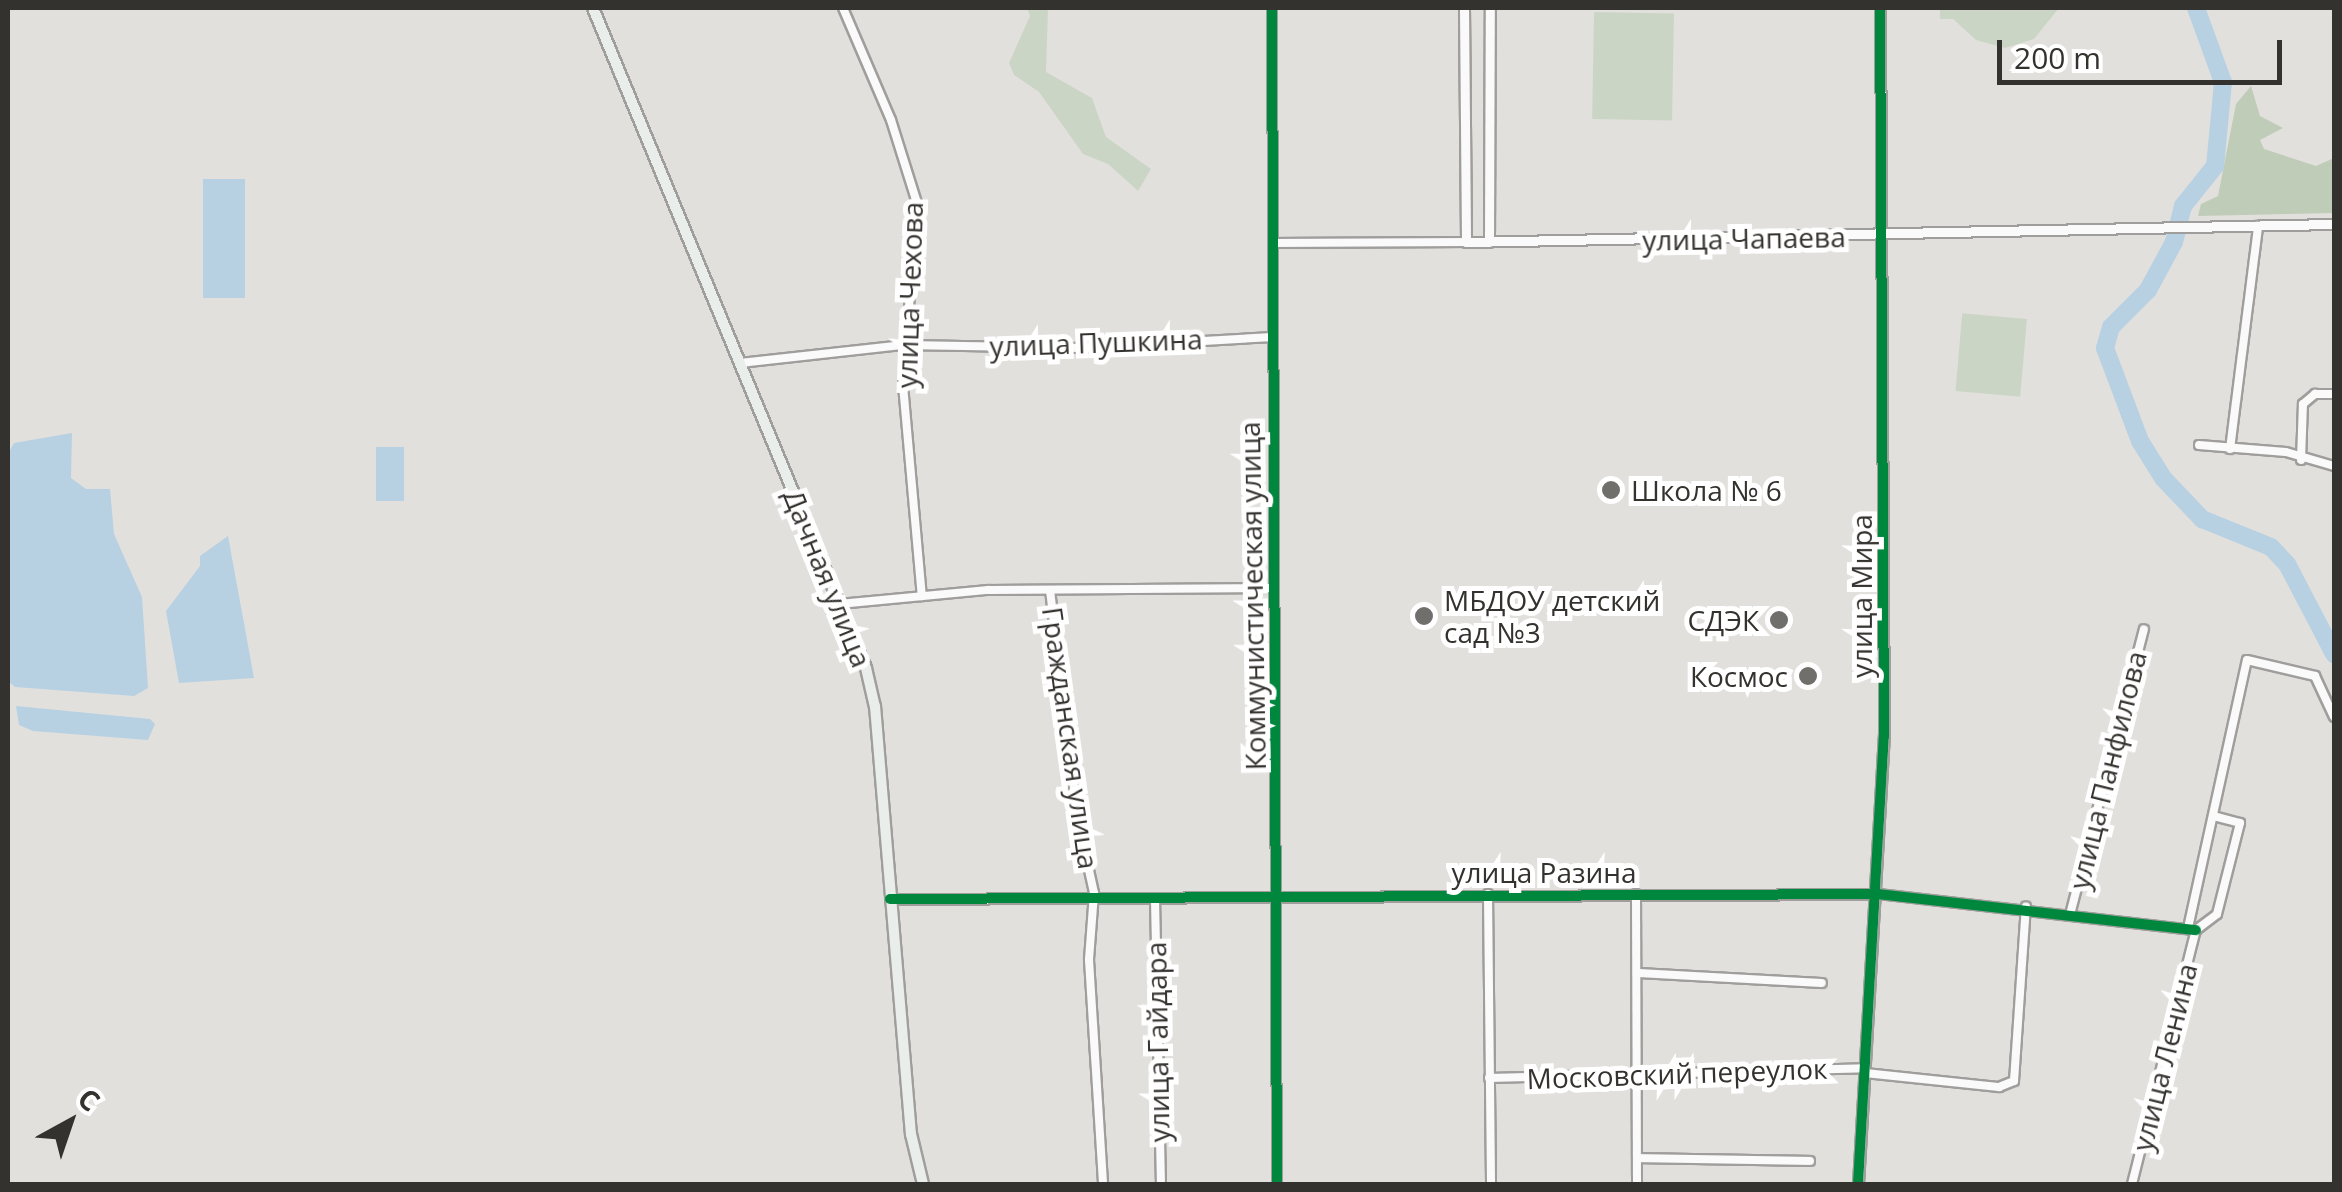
<!DOCTYPE html>
<meta charset="utf-8">
<style>
body{margin:0}
#map{position:relative;width:2342px;height:1192px;overflow:hidden;background:#e2e0dd;font-family:"Open Sans",sans-serif}
div>[style]{position:absolute}
[style*='--x']{left:calc(var(--x)*1px);top:calc(var(--y)*1px);width:calc(var(--w)*1px);rotate:calc(var(--a)*1deg)}
.green>*{inset:0;background:#cbd5c5;transform-origin:0 0}
.forest>*{inset:0;background:#bfccb7}
.water>*{inset:0;background:#b7d1e3;transform-origin:0 0}
.river>*{height:18px;margin:-9px;padding:0 9px;transform-origin:9px;border-radius:9px;background:#b7d1e3}
.roads{filter:drop-shadow(2px 0 #a09e9c) drop-shadow(-2px 0 #a09e9c) drop-shadow(0 2px #a09e9c) drop-shadow(0 -2px #a09e9c)}
.minor>*{height:8px;margin:-4px;padding:0 4px;transform-origin:4px;border-radius:4px;background:#fbfafa}
.tertiary>*{height:9px;margin:-4.5px;padding:0 4.5px;transform-origin:4.5px;border-radius:4.5px;background:#fbfafa}
.secondary>*{height:10px;margin:-5px;padding:0 5px;transform-origin:5px;border-radius:5px;background:#e9eeeb}
.cycleway>*{height:10px;margin:-5px;padding:0 5px;transform-origin:5px;border-radius:5px;background:#00873e}
.dots>*{width:28px;height:28px;translate:-50% -50%;box-sizing:border-box;border:5px solid #fff;border-radius:50%}
span{translate:-50% -50%;white-space:nowrap;text-align:center;line-height:1.15;-webkit-text-stroke:10px #fff;paint-order:stroke}
.street-label{font-size:28px;color:#34322f}
.poi-label{font-size:28px;color:#34322f}
.left{translate:0 -50%;text-align:left}
.right{translate:-100% -50%;text-align:right}
.frame{position:absolute;inset:0;border:10px solid #34322f;pointer-events:none}
.north{position:absolute;left:20px;top:1072px;width:100px;height:100px;-webkit-text-stroke:8px #fff;paint-order:stroke;rotate:40deg;font-size:28px;font-weight:700;line-height:40px;text-align:center;color:#34322f}
.north::after{content:'';display:block;margin:auto;width:35px;height:45px;background:#34322f;clip-path:polygon(50% 0,100% 100%,50% 72%,0 100%)}
.scale{position:absolute;left:1997px;top:40px;width:285px;height:45px;box-sizing:border-box;border:5px solid #34322f;border-top:0;padding-left:12px;font-size:30px;line-height:35px;white-space:nowrap;color:#34322f;-webkit-text-stroke:8px #fff;paint-order:stroke}
</style>
<div id="map">
<div class="green">
<i style="clip-path:polygon(1027px 8px,1048px 8px,1046px 72px,1092px 98px,1106px 137px,1151px 169px,1138px 191px,1108px 164px,1083px 154px,1039px 92px,1014px 75px,1009px 63px,1030px 16px)"></i>
<i style="clip-path:polygon(1940px 8px,2059px 8px,2034px 39px,2005px 48px,1976px 40px,1953px 19px,1940px 19px)"></i>
<i style="left:1594px;top:12px;width:80px;height:107px;rotate:1deg"></i>
<i style="left:2027px;top:319px;width:78px;height:65px;rotate:95deg"></i>
</div>
<div class="forest">
<i style="clip-path:polygon(2251px 86px,2260px 116px,2283px 128px,2260px 140px,2264px 149px,2316px 166px,2334px 158px,2334px 213px,2198px 216px,2201px 204px,2218px 196px,2236px 104px)"></i>
</div>
<div class="water">
<i style="left:203px;top:179px;width:42px;height:119px"></i>
<i style="clip-path:polygon(72px 433px,71px 478px,86px 489px,110px 489px,114px 534px,142px 597px,148px 688px,134px 696px,15px 687px,8px 681px,9px 452px,14px 443px)"></i>
<i style="left:376px;top:447px;width:28px;height:54px"></i>
<i style="clip-path:polygon(228px 536px,254px 678px,179px 683px,166px 611px,200px 566px,200px 556px)"></i>
<i style="clip-path:polygon(16px 706px,150px 719px,155px 724px,148px 740px,33px 731px,19px 725px)"></i>
</div>
<div class="river">
<i style="--x:2196;--y:8;--w:79;--a:70"></i>
<i style="--x:2223;--y:82;--w:84;--a:95.4"></i>
<i style="--x:2215;--y:166;--w:51;--a:128.7"></i>
<i style="--x:2183;--y:206;--w:37;--a:104"></i>
<i style="--x:2174;--y:242;--w:55;--a:118.4"></i>
<i style="--x:2148;--y:290;--w:52;--a:135"></i>
<i style="--x:2111;--y:327;--w:22;--a:106"></i>
<i style="--x:2105;--y:348;--w:99;--a:69.4"></i>
<i style="--x:2140;--y:441;--w:44;--a:58.1"></i>
<i style="--x:2163;--y:478;--w:57;--a:46.4"></i>
<i style="--x:2202;--y:519;--w:74;--a:22.1"></i>
<i style="--x:2271;--y:547;--w:23;--a:47"></i>
<i style="--x:2287;--y:564;--w:102;--a:62.4"></i>
</div>
<div class="roads">
<div class="minor">
<i style="--x:843;--y:8;--w:122;--a:66.8"></i>
<i style="--x:891;--y:120;--w:87;--a:72.6"></i>
<i style="--x:917;--y:203;--w:183;--a:94.4"></i>
<i style="--x:903;--y:385;--w:212;--a:84.9"></i>
<i style="--x:1272;--y:8;--w:1176;--a:89.76"></i>
<i style="--x:1273;--y:243;--w:193;--a:-0.3"></i>
<i style="--x:740;--y:363;--w:165;--a:-6.3"></i>
<i style="--x:904;--y:345;--w:178;--a:1"></i>
<i style="--x:1082;--y:348;--w:191;--a:-3.3"></i>
<i style="--x:2199;--y:445;--w:87;--a:4.6"></i>
<i style="--x:2286;--y:452;--w:50;--a:16.3"></i>
<i style="--x:2230;--y:449;--w:225;--a:-82.8"></i>
<i style="--x:2301;--y:460;--w:56;--a:-88"></i>
<i style="--x:2303;--y:404;--w:16;--a:-40"></i>
<i style="--x:2315;--y:394;--w:19;--a:0"></i>
<i style="--x:1050;--y:590;--w:232;--a:83.1"></i>
<i style="--x:1078;--y:820;--w:75;--a:77.6"></i>
<i style="--x:1094;--y:893;--w:67;--a:94.3"></i>
<i style="--x:1089;--y:960;--w:224;--a:86.4"></i>
<i style="--x:839;--y:604;--w:150;--a:-5.4"></i>
<i style="--x:988;--y:590;--w:286;--a:-0.4"></i>
<i style="--x:1488;--y:894;--w:290;--a:89.4"></i>
<i style="--x:1636;--y:894;--w:290;--a:89.8"></i>
<i style="--x:1878;--y:894;--w:320;--a:6.5"></i>
<i style="--x:1155;--y:899;--w:285;--a:88.8"></i>
<i style="--x:2071;--y:911;--w:291;--a:-75.5"></i>
<i style="--x:2188;--y:928;--w:274;--a:-77.6"></i>
<i style="--x:2247;--y:660;--w:70;--a:13.2"></i>
<i style="--x:2315;--y:676;--w:45;--a:65.1"></i>
<i style="--x:2196;--y:930;--w:26;--a:-37"></i>
<i style="--x:2217;--y:914;--w:94;--a:-75.8"></i>
<i style="--x:2240;--y:823;--w:27;--a:-165"></i>
<i style="--x:1638;--y:973;--w:184;--a:3.1"></i>
<i style="--x:1865;--y:1073;--w:135;--a:6"></i>
<i style="--x:1999;--y:1087;--w:16;--a:-22"></i>
<i style="--x:2014;--y:1081;--w:175;--a:-86.1"></i>
<i style="--x:1489;--y:1078;--w:377;--a:-1.5"></i>
<i style="--x:1637;--y:1158;--w:173;--a:1"></i>
<i style="--x:2132;--y:1184;--w:262;--a:-75.9"></i>
</div>
<div class="tertiary">
<i style="--x:1464;--y:8;--w:234;--a:89.5"></i>
<i style="--x:1466;--y:242;--w:868;--a:-1.19"></i>
<i style="--x:1489;--y:242;--w:234;--a:-89.8"></i>
<i style="--x:890;--y:899;--w:988;--a:-0.29"></i>
<i style="--x:1858;--y:1184;--w:448;--a:-86.7"></i>
<i style="--x:1884;--y:737;--w:729;--a:-90.31"></i>
</div>
<div class="secondary">
<i style="--x:593;--y:8;--w:714;--a:67.53"></i>
<i style="--x:866;--y:668;--w:39;--a:77"></i>
<i style="--x:875;--y:706;--w:430;--a:85.2"></i>
<i style="--x:911;--y:1134;--w:51;--a:76.5"></i>
</div>
</div>
<div class="cycleway">
<i style="--x:1272;--y:8;--w:1176;--a:89.76"></i>
<i style="--x:890;--y:899;--w:988;--a:-0.29"></i>
<i style="--x:1878;--y:894;--w:320;--a:6.5"></i>
<i style="--x:1858;--y:1184;--w:448;--a:-86.7"></i>
<i style="--x:1884;--y:737;--w:729;--a:-90.31"></i>
</div>
<div class="dots">
<i style="left:1611px;top:490px;background:#716f6c"></i>
<i style="left:1424px;top:616px;background:#716f6c"></i>
<i style="left:1779px;top:620px;background:#716f6c"></i>
<i style="left:1808px;top:676px;background:#716f6c"></i>
</div>
<div class="street-label">
<span style="left:1744px;top:238px;rotate:-1deg">улица Чапаева</span>
<span style="left:909px;top:295px;rotate:-88deg">улица Чехова</span>
<span style="left:1096px;top:342px;rotate:-2deg">улица Пушкина</span>
<span style="left:828px;top:578px;rotate:68deg">Дачная улица</span>
<span style="left:1252px;top:596px;rotate:-91deg">Коммунистическая улица</span>
<span style="left:1861px;top:596px;rotate:-90deg">улица Мира</span>
<span style="left:1071px;top:738px;rotate:82deg">Гражданская улица</span>
<span style="left:2107px;top:770px;rotate:-76deg">улица Панфилова</span>
<span style="left:1544px;top:872px">улица Разина</span>
<span style="left:1157px;top:1042px;rotate:-91deg">улица Гайдара</span>
<span style="left:2164px;top:1057px;rotate:-76deg">улица Ленина</span>
<span style="left:1677px;top:1073px;rotate:-2deg">Московский переулок</span>
</div>
<div class="poi-label">
<span class="left" style="left:1631px;top:490px">Школа № 6</span>
<span class="left" style="left:1444px;top:616px">МБДОУ детский<br>сад №3</span>
<span class="right" style="left:1759px;top:620px">СДЭК</span>
<span class="right" style="left:1788px;top:676px">Космос</span>
</div>
<div class="frame"></div>
<div class="north">С</div>
<div class="scale">200 m</div>
</div>
